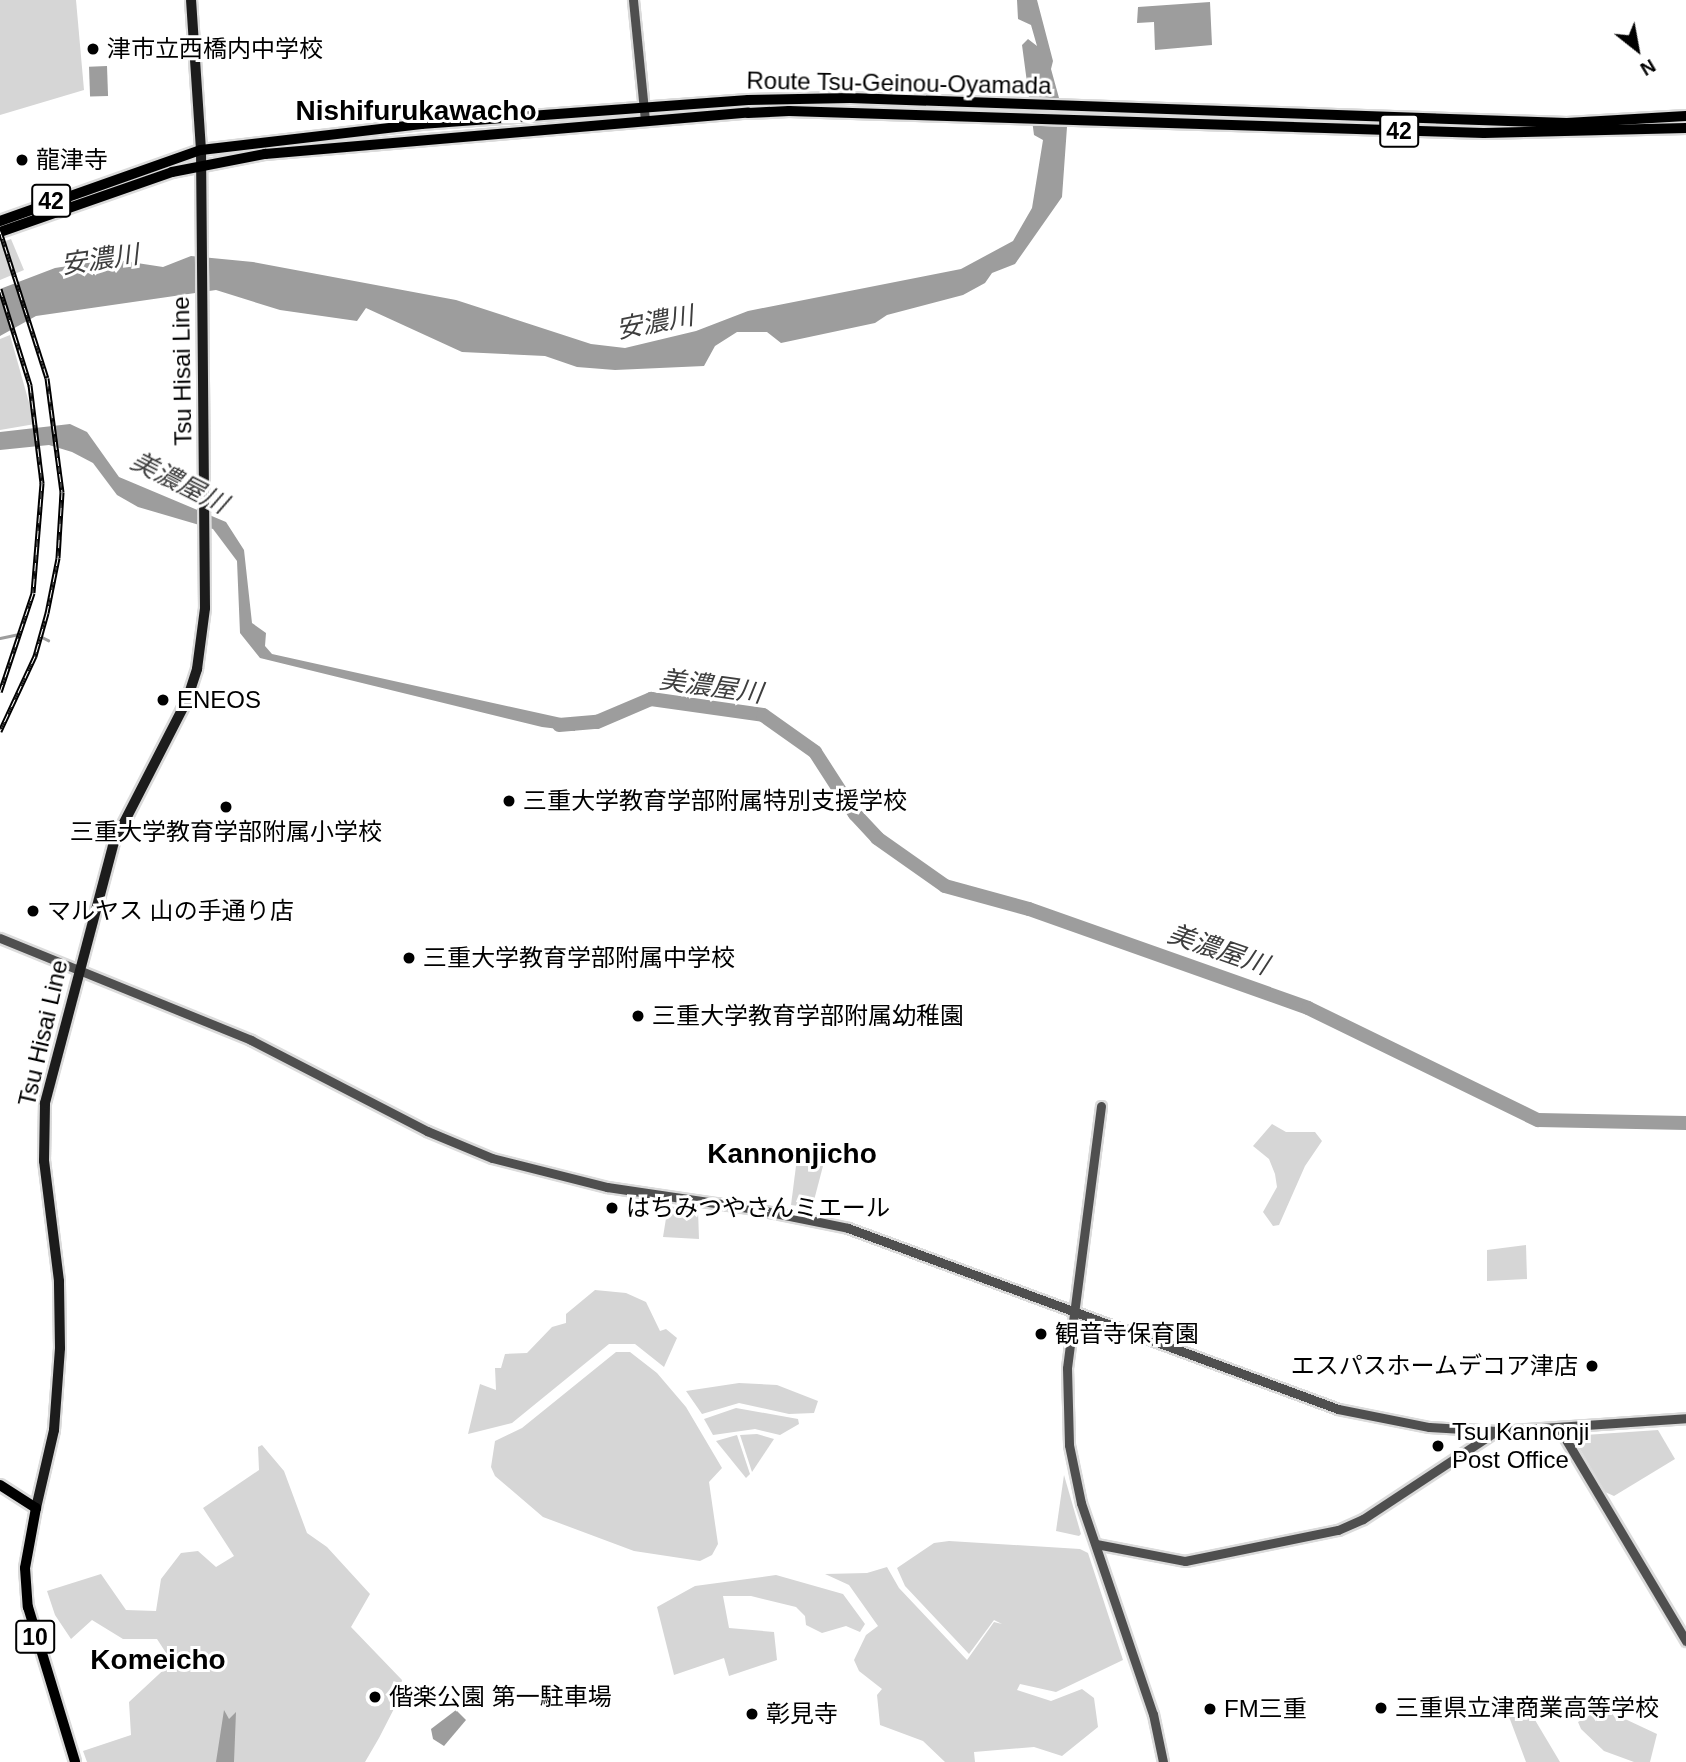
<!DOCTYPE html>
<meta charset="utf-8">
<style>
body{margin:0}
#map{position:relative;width:1686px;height:1762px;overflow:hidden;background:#fff;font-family:Arial,"Noto Sans JP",sans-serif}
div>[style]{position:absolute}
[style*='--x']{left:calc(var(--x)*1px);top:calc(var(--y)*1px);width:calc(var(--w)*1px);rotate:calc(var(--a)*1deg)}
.green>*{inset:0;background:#d6d6d6}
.water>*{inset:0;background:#9d9d9d;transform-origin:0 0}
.stream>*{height:2.5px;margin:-1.25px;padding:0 1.25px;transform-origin:1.25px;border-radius:1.25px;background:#9d9d9d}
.river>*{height:14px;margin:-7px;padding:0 7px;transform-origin:7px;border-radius:7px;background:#9d9d9d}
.roads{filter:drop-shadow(2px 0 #dbdbdb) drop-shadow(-2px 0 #dbdbdb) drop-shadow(0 2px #dbdbdb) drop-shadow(0 -2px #dbdbdb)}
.tertiary>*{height:9px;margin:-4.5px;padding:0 4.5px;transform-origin:4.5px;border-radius:4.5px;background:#4f4f4f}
.secondary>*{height:10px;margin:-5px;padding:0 5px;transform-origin:5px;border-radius:5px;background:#1c1c1c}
.primary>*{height:10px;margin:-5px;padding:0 5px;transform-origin:5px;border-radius:5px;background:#000}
.rail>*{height:5px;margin-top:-2.5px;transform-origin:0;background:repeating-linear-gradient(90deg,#fff 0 8px,#000 0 16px);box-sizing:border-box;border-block:2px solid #000}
.dots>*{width:19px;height:19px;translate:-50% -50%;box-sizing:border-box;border:4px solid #fff;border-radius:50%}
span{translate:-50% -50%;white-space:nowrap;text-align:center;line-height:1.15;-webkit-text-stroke:6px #fff;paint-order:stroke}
.shield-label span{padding:2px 5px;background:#fff;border:2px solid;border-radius:5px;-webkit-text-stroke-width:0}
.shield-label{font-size:23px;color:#000;font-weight:700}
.poi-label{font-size:24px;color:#000}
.left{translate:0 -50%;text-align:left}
.right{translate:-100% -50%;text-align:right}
.street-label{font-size:24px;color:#000}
.water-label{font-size:26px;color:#3e3e3e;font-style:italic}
.quarter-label{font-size:28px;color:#000;font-weight:700}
.north{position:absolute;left:1602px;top:14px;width:70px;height:70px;-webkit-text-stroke:5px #fff;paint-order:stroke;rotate:149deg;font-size:19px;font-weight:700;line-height:28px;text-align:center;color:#000}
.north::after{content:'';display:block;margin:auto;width:24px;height:32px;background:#000;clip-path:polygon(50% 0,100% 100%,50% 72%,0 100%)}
</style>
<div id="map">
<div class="green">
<i style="clip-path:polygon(0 0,76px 0,84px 90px,0 115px)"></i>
<i style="clip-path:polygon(11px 239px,24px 270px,0 280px,0 243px)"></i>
<i style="clip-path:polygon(10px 335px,35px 424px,0 430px,0 339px)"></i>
<i style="clip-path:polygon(1272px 1124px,1286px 1132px,1315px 1132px,1322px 1141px,1305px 1166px,1279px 1225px,1273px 1226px,1263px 1212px,1277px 1187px,1275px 1174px,1269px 1159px,1253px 1146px)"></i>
<i style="clip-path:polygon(802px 1163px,823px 1166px,812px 1208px,791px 1205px,796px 1166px)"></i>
<i style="clip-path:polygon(668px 1206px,698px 1210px,699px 1239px,663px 1237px)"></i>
<i style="clip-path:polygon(1526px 1245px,1527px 1279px,1487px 1281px,1487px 1250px)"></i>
<i style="clip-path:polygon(595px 1290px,626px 1293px,646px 1302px,660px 1331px,666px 1329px,677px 1338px,664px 1367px,635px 1344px,609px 1344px,512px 1423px,468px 1434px,480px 1384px,496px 1390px,495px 1368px,501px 1368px,505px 1354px,527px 1353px,552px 1327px,566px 1323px,566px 1314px)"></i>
<i style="clip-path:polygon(616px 1352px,630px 1352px,657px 1373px,686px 1407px,722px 1468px,709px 1482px,718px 1544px,712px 1555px,700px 1561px,634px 1551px,543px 1517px,495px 1476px,491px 1467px,495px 1441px,522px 1428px)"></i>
<i style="clip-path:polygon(739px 1383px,777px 1385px,818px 1401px,814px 1413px,789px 1414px,739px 1403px,702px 1414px,686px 1391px)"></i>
<i style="clip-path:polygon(736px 1408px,798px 1419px,799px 1424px,780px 1435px,755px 1429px,713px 1435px,704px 1419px)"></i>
<i style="clip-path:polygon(1658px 1430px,1675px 1459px,1614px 1496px,1605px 1492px,1578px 1446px,1585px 1435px)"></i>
<i style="clip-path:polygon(757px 1434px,774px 1439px,752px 1472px,740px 1435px)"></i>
<i style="clip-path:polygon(737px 1435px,750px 1474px,746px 1478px,716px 1441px)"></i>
<i style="clip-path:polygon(262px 1445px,284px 1471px,307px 1533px,327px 1547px,370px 1594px,351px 1627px,402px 1680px,399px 1699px,379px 1738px,365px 1762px,87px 1762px,83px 1751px,131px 1735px,129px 1702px,172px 1662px,157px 1639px,123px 1639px,92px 1620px,71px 1639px,55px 1615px,47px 1591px,101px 1574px,126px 1610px,156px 1611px,161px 1579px,181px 1553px,198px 1551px,216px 1567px,234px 1556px,203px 1508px,259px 1470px,258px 1447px)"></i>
<i style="clip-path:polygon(1064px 1475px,1081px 1534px,1079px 1536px,1056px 1531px)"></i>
<i style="clip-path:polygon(949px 1541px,1080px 1549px,1088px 1553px,1123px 1660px,1056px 1692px,1020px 1684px,1017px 1690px,1051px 1701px,1082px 1689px,1094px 1698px,1098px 1727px,1062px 1756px,1034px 1747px,974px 1752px,975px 1762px,945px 1762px,923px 1741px,880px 1725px,877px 1695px,882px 1689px,859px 1671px,854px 1660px,866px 1635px,878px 1626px,849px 1585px,825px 1574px,867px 1573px,887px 1567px,899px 1588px,967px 1660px,994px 1622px,1002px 1624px,994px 1620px,969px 1654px,905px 1586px,897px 1568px,934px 1543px)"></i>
<i style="clip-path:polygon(776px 1575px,843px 1594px,865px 1624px,860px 1632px,846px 1626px,822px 1633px,806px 1625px,805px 1616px,796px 1607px,751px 1596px,723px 1596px,729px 1628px,774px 1632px,777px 1660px,729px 1676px,724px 1658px,674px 1675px,657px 1607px,695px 1586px)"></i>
<i style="clip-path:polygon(1609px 1704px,1625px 1719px,1657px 1734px,1650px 1762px,1634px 1762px,1604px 1751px,1581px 1729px,1578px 1722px)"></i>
<i style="clip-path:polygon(1524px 1707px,1535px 1720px,1560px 1762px,1526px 1762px,1508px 1714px)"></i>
</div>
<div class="water">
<i style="clip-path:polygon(1017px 0,1037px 0,1053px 61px,1051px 69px,1067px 127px,1062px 197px,1015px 264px,992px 273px,985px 283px,963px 295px,887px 315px,875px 323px,781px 343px,767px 332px,737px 332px,715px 346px,704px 366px,615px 370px,577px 367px,545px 356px,462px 352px,366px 308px,357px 321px,280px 310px,216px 290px,36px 316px,0 336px,0 289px,55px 268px,111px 259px,163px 267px,191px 256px,253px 262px,456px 300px,591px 344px,625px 348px,696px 331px,748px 311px,961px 269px,1013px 241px,1032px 208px,1043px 140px,1034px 135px,1022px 45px,1028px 39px,1037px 46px,1031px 25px,1018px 19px)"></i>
<i style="clip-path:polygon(1210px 2px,1212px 45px,1155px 50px,1154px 22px,1137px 23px,1138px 7px)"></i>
<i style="left:107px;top:66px;width:30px;height:18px;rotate:88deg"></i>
<i style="clip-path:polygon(70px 424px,87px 432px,119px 477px,226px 522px,244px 550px,252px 623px,266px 633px,265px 646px,272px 654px,575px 721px,575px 731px,542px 727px,260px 658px,240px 633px,237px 561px,213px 529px,138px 507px,117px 495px,93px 463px,72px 452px,49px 445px,0 450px,0 432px)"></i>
<i style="clip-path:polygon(224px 1710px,229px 1719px,236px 1712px,234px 1762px,216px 1762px)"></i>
<i style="clip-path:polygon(456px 1710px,466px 1720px,444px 1746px,433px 1739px,431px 1729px)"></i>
</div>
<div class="stream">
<i style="--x:42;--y:637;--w:7;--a:27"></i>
<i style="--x:0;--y:638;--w:19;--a:-12"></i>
</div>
<div class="river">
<i style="--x:559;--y:725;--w:38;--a:-5"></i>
<i style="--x:597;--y:722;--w:59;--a:-23.1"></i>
<i style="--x:651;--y:699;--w:113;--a:8.1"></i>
<i style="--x:763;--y:715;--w:64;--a:35.4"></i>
<i style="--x:815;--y:752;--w:74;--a:57.2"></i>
<i style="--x:855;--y:814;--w:33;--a:47"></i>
<i style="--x:877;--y:838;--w:83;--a:35.2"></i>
<i style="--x:945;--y:886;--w:87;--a:15.3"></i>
<i style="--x:1029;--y:909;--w:296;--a:19.5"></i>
<i style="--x:1308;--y:1008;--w:256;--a:26"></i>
<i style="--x:1538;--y:1120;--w:148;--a:1.2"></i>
</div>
<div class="roads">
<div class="tertiary">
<i style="--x:633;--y:0;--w:121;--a:84.3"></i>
<i style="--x:0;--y:938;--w:271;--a:22.1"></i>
<i style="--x:251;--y:1040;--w:198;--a:27.3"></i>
<i style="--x:427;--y:1131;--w:70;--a:22.6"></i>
<i style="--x:492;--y:1158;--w:119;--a:14.2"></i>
<i style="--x:607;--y:1187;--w:145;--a:8.4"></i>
<i style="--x:750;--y:1208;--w:100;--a:11.5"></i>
<i style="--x:848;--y:1228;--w:522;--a:20.27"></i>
<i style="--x:1338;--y:1409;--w:93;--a:11.2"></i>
<i style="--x:1429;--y:1427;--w:68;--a:3.4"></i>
<i style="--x:1497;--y:1431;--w:189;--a:-3.9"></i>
<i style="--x:1101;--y:1106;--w:264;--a:97.4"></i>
<i style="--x:1067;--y:1368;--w:77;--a:88.5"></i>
<i style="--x:1069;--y:1445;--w:59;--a:78.3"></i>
<i style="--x:1081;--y:1503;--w:223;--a:71.2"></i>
<i style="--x:1153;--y:1714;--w:49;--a:78.2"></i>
<i style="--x:1559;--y:1428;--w:248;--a:59.2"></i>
<i style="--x:1096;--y:1544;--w:91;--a:10.8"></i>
<i style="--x:1185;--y:1561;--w:156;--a:-11.5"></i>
<i style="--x:1338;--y:1530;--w:27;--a:-24"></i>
<i style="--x:1363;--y:1519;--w:158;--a:-33.4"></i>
</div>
<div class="secondary">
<i style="--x:36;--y:1508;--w:80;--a:-77"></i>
<i style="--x:54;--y:1430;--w:82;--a:-85.8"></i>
<i style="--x:60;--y:1348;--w:67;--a:-90.9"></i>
<i style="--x:59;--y:1281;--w:121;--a:-97.1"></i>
<i style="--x:44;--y:1161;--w:58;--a:-89"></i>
<i style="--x:45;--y:1103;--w:270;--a:-75.2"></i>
<i style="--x:114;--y:842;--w:160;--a:-62.8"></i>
<i style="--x:187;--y:700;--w:33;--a:-72"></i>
<i style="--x:197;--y:669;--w:62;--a:-82.5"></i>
<i style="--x:205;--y:608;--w:458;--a:-90.5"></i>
<i style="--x:201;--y:150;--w:150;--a:-93.8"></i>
</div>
<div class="primary">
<i style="--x:0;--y:221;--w:213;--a:-19.5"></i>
<i style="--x:201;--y:150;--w:222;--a:-6.7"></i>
<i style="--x:421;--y:124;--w:328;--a:-4.2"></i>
<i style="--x:748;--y:100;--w:102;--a:-1.1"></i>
<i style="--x:850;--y:98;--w:717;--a:2"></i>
<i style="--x:1567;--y:123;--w:119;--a:-3.4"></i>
<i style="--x:0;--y:232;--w:182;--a:-19.2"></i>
<i style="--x:172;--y:172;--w:95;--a:-11"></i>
<i style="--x:265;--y:154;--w:485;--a:-4.9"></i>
<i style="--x:748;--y:113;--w:41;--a:-2.8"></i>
<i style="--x:789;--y:111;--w:695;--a:1.81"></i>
<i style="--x:1484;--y:133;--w:202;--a:-1.4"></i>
<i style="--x:0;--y:1485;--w:43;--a:32.6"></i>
<i style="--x:36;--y:1508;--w:61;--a:100.4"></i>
<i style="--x:25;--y:1568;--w:39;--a:86"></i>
<i style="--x:28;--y:1607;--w:162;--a:73.1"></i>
</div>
</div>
<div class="rail">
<i style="--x:0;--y:231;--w:154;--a:72.3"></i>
<i style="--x:47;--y:378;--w:115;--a:82.5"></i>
<i style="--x:62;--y:492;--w:66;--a:93.5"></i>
<i style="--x:58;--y:558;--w:56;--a:101.3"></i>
<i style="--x:47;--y:613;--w:45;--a:105.6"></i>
<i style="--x:35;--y:656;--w:83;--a:115"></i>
<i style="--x:0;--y:289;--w:101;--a:72.6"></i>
<i style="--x:30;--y:385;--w:99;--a:83"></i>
<i style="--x:42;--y:483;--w:110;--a:94.7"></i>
<i style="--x:33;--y:593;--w:104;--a:108.4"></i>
</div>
<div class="dots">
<i style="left:93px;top:49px;background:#000"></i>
<i style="left:22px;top:160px;background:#000"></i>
<i style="left:163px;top:700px;background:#000"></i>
<i style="left:509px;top:801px;background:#000"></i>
<i style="left:226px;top:807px;background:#000"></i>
<i style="left:33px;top:911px;background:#000"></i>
<i style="left:409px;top:958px;background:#000"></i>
<i style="left:638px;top:1016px;background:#000"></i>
<i style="left:612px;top:1208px;background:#000"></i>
<i style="left:1041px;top:1334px;background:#000"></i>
<i style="left:1592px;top:1366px;background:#000"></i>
<i style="left:1438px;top:1446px;background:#000"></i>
<i style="left:375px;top:1697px;background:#000"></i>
<i style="left:1381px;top:1708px;background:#000"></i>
<i style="left:1210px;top:1709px;background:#000"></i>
<i style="left:752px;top:1714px;background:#000"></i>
</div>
<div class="shield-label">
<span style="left:1399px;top:131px">42</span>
<span style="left:51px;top:201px">42</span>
<span style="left:35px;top:1637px">10</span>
</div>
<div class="poi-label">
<span class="left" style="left:107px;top:49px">津市立西橋内中学校</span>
<span class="left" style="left:36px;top:160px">龍津寺</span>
<span class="left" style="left:177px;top:700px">ENEOS</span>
<span class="left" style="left:523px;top:801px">三重大学教育学部附属特別支援学校</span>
<span style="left:226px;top:832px">三重大学教育学部附属小学校</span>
<span class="left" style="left:47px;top:911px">マルヤス 山の手通り店</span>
<span class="left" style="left:423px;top:958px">三重大学教育学部附属中学校</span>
<span class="left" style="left:652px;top:1016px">三重大学教育学部附属幼稚園</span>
<span class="left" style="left:626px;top:1208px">はちみつやさんミエール</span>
<span class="left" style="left:1055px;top:1334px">観音寺保育園</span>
<span class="right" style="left:1578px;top:1366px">エスパスホームデコア津店</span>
<span class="left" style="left:1452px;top:1446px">Tsu Kannonji<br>Post Office</span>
<span class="left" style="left:389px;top:1697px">偕楽公園 第一駐車場</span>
<span class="left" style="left:1395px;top:1708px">三重県立津商業高等学校</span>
<span class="left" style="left:1224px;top:1709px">FM三重</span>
<span class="left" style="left:766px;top:1714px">彰見寺</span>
</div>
<div class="street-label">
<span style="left:899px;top:83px;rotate:1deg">Route Tsu-Geinou-Oyamada</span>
<span style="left:182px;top:371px;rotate:-91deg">Tsu Hisai Line</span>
<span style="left:43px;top:1033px;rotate:-77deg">Tsu Hisai Line</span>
</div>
<div class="water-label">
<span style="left:100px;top:260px;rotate:-8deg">安濃川</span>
<span style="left:655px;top:323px;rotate:-11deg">安濃川</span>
<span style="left:179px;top:483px;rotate:27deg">美濃屋川</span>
<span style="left:711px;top:687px;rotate:8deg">美濃屋川</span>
<span style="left:1218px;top:950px;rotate:19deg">美濃屋川</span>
</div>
<div class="quarter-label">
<span style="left:416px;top:111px">Nishifurukawacho</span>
<span style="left:792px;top:1154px">Kannonjicho</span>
<span style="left:158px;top:1660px">Komeicho</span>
</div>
<div class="north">N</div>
</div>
